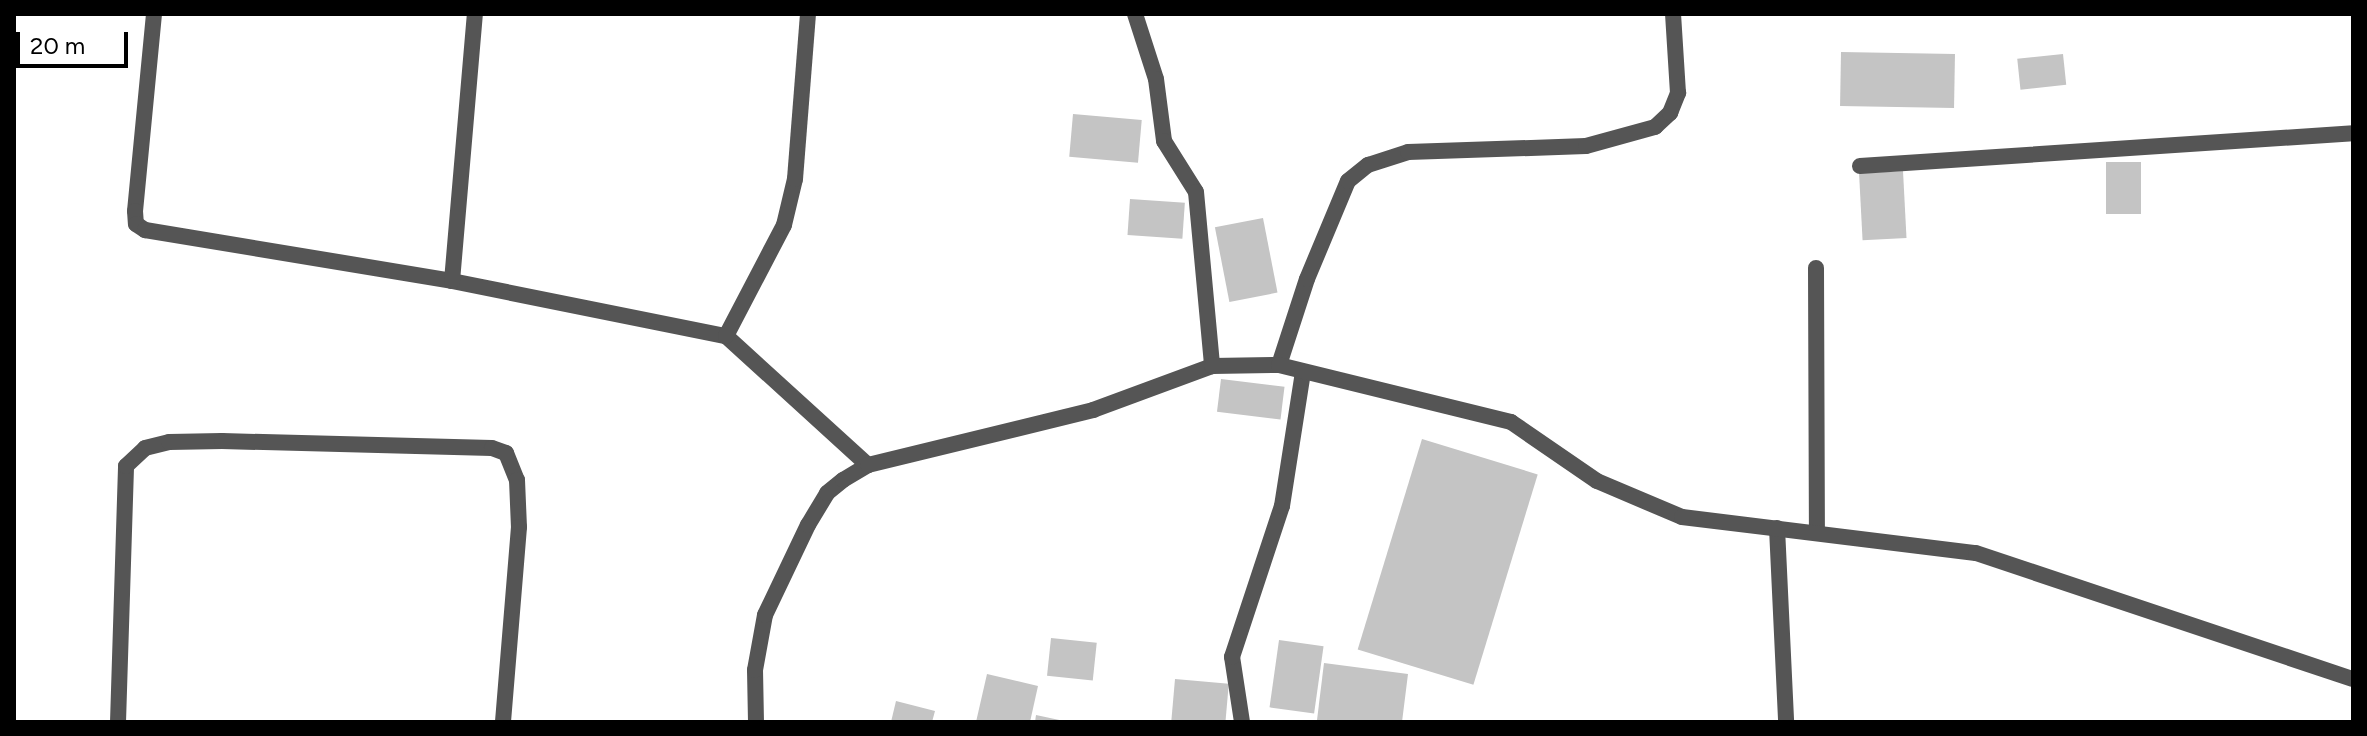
<!DOCTYPE html>
<style>
body{margin:0}
#map{position:relative;width:2367px;height:736px;overflow:hidden;background:#fff;font-family:Figtree,sans-serif}
div>[style]{position:absolute}
[style*='--x']{left:calc(var(--x)*1px);top:calc(var(--y)*1px);width:calc(var(--w)*1px);rotate:calc(var(--a)*1deg)}
.building>*{inset:0;background:#c4c4c4;transform-origin:0 0}
.service>*{height:16px;margin:-8px;padding:0 8px;transform-origin:8px;border-radius:8px;background:#555}
.minor>*{height:16px;margin:-8px;padding:0 8px;transform-origin:8px;border-radius:8px;background:#555}
.tertiary>*{height:16px;margin:-8px;padding:0 8px;transform-origin:8px;border-radius:8px;background:#555}
span{translate:-50% -50%;white-space:nowrap;text-align:center;line-height:1.15;-webkit-text-stroke:6px #fff;paint-order:stroke}
.frame{position:absolute;inset:0;border:16px solid #000;pointer-events:none}
.scale{position:absolute;left:16px;top:32px;width:112px;height:36px;box-sizing:border-box;border:4px solid #000;border-top:0;padding-left:10px;font-size:24px;line-height:28px;white-space:nowrap;color:#000;-webkit-text-stroke:6px #fff;paint-order:stroke}
</style>
<div id="map">
<div class="building">
<i style="left:1841px;top:52px;width:114px;height:54px;rotate:1deg"></i>
<i style="left:2063px;top:54px;width:31px;height:46px;rotate:84deg"></i>
<i style="left:1073px;top:114px;width:69px;height:43px;rotate:5deg"></i>
<i style="left:2106px;top:162px;width:35px;height:52px"></i>
<i style="left:1903px;top:171px;width:67px;height:44px;rotate:87deg"></i>
<i style="left:1130px;top:199px;width:55px;height:36px;rotate:4deg"></i>
<i style="left:1263px;top:218px;width:76px;height:49px;rotate:79deg"></i>
<i style="left:1221px;top:379px;width:64px;height:33px;rotate:7deg"></i>
<i style="left:1422px;top:439px;width:121px;height:220px;rotate:17deg"></i>
<i style="left:1051px;top:638px;width:46px;height:38px;rotate:6deg"></i>
<i style="left:1279px;top:640px;width:45px;height:68px;rotate:8deg"></i>
<i style="clip-path:polygon(1324px 663px,1408px 674px,1402px 722px,1317px 720px)"></i>
<i style="clip-path:polygon(987px 674px,1038px 686px,1030px 722px,976px 722px)"></i>
<i style="left:1175px;top:679px;width:54px;height:43px;rotate:5deg"></i>
<i style="clip-path:polygon(896px 701px,935px 711px,932px 722px,891px 722px)"></i>
<i style="clip-path:polygon(1036px 715px,1064px 721px,1064px 722px,1035px 722px)"></i>
</div>
<div class="service">
<i style="--x:154;--y:14;--w:198;--a:95.5"></i>
<i style="--x:135;--y:211;--w:13;--a:86"></i>
<i style="--x:136;--y:224;--w:11;--a:34"></i>
<i style="--x:145;--y:230;--w:311;--a:9.4"></i>
<i style="--x:452;--y:281;--w:279;--a:11.4"></i>
<i style="--x:726;--y:336;--w:192;--a:42.3"></i>
<i style="--x:452;--y:281;--w:268;--a:-85.1"></i>
<i style="--x:726;--y:336;--w:125;--a:-62.4"></i>
<i style="--x:784;--y:225;--w:47;--a:-76.6"></i>
<i style="--x:795;--y:179;--w:166;--a:-85.5"></i>
<i style="--x:118;--y:722;--w:256;--a:-88.2"></i>
<i style="--x:126;--y:466;--w:26;--a:-43"></i>
<i style="--x:145;--y:448;--w:25;--a:-14"></i>
<i style="--x:169;--y:442;--w:53;--a:-1.1"></i>
<i style="--x:222;--y:441;--w:270;--a:1.5"></i>
<i style="--x:492;--y:448;--w:15;--a:20"></i>
<i style="--x:506;--y:453;--w:29;--a:68"></i>
<i style="--x:517;--y:480;--w:47;--a:87.6"></i>
<i style="--x:519;--y:527;--w:196;--a:94.7"></i>
</div>
<div class="minor">
<i style="--x:1135;--y:14;--w:68;--a:72.1"></i>
<i style="--x:1156;--y:79;--w:63;--a:82.6"></i>
<i style="--x:1164;--y:141;--w:60;--a:57.9"></i>
<i style="--x:1196;--y:192;--w:175;--a:84.7"></i>
<i style="--x:1860;--y:166;--w:494;--a:-3.8"></i>
<i style="--x:1816;--y:268;--w:265;--a:89.8"></i>
<i style="--x:1279;--y:365;--w:90;--a:-72"></i>
<i style="--x:1307;--y:279;--w:106;--a:-67.3"></i>
<i style="--x:1348;--y:181;--w:26;--a:-39"></i>
<i style="--x:1368;--y:165;--w:42;--a:-18"></i>
<i style="--x:1408;--y:152;--w:178;--a:-1.9"></i>
<i style="--x:1586;--y:146;--w:72;--a:-15.4"></i>
<i style="--x:1655;--y:127;--w:21;--a:-43"></i>
<i style="--x:1670;--y:113;--w:22;--a:-68"></i>
<i style="--x:1678;--y:93;--w:79;--a:-93.6"></i>
<i style="--x:1777;--y:528;--w:194;--a:87.3"></i>
<i style="--x:1242;--y:722;--w:66;--a:-98.7"></i>
<i style="--x:1232;--y:657;--w:159;--a:-71.7"></i>
<i style="--x:1282;--y:506;--w:136;--a:-81.1"></i>
</div>
<div class="tertiary">
<i style="--x:756;--y:722;--w:52;--a:-91.1"></i>
<i style="--x:755;--y:670;--w:56;--a:-79.7"></i>
<i style="--x:765;--y:615;--w:100;--a:-64.5"></i>
<i style="--x:808;--y:525;--w:37;--a:-59"></i>
<i style="--x:827;--y:493;--w:21;--a:-39"></i>
<i style="--x:843;--y:480;--w:29;--a:-31"></i>
<i style="--x:868;--y:465;--w:232;--a:-13.7"></i>
<i style="--x:1093;--y:410;--w:127;--a:-20.3"></i>
<i style="--x:1212;--y:366;--w:67;--a:-0.9"></i>
<i style="--x:1279;--y:365;--w:239;--a:13.8"></i>
<i style="--x:1511;--y:422;--w:104;--a:34.5"></i>
<i style="--x:1597;--y:481;--w:92;--a:23"></i>
<i style="--x:1682;--y:517;--w:296;--a:7"></i>
<i style="--x:1976;--y:553;--w:397;--a:18.5"></i>
</div>
<div class="frame"></div>
<div class="scale">20 m</div>
</div>
